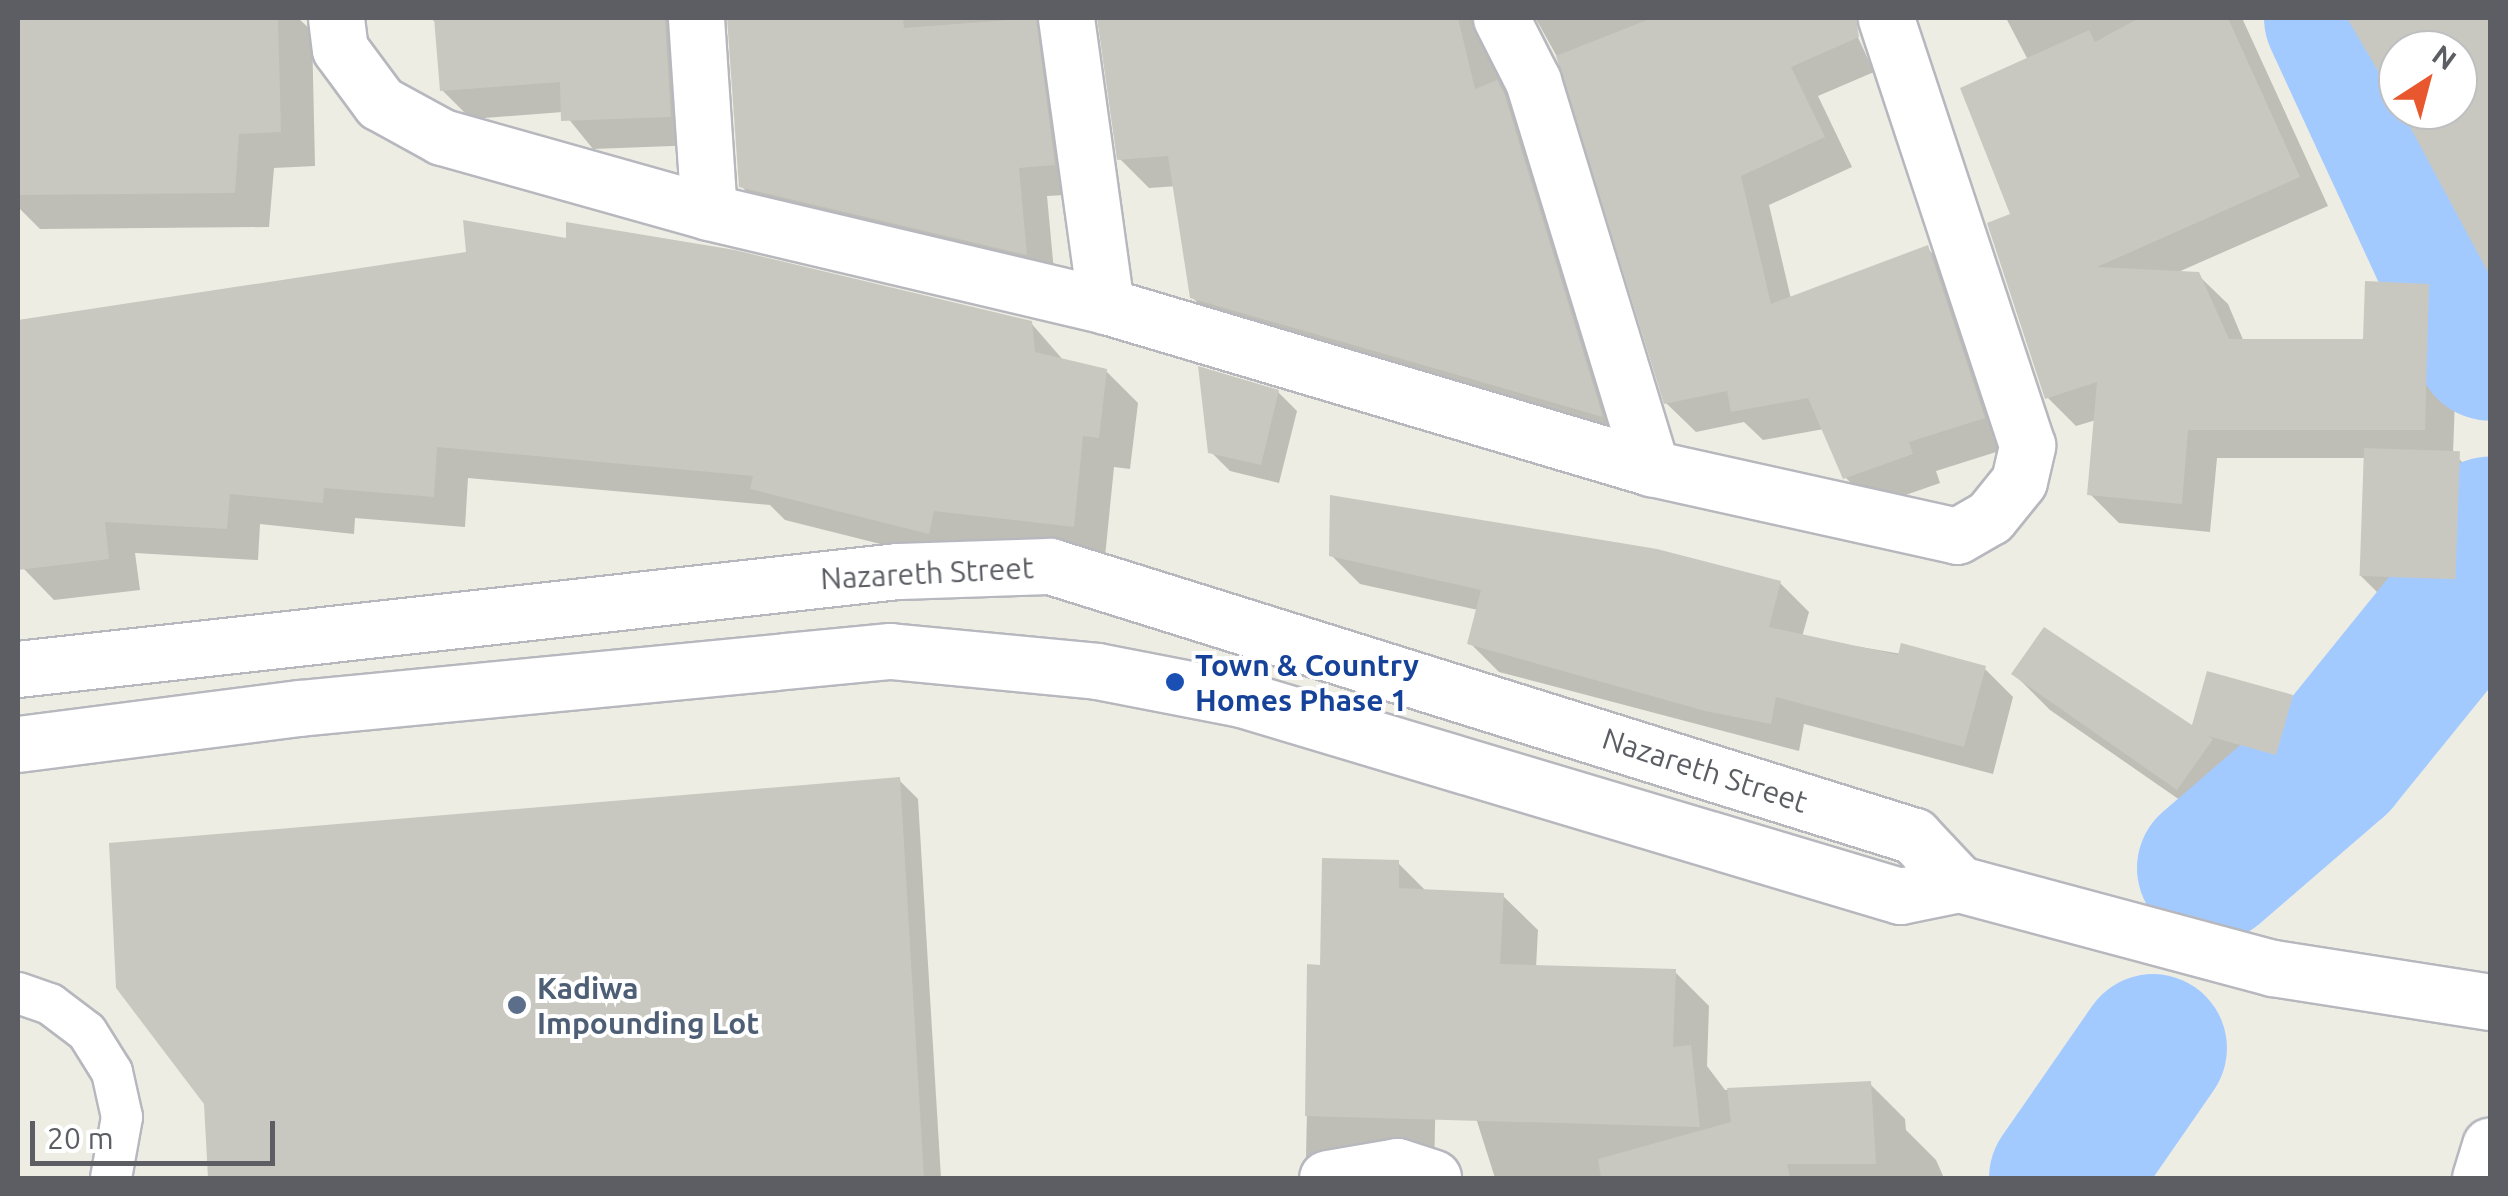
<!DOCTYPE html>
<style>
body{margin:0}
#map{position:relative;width:2508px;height:1196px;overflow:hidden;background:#eeede4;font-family:Ubuntu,sans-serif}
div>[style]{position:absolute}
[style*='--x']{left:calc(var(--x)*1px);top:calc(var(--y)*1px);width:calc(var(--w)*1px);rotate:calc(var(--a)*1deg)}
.shadow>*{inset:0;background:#0003}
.river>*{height:148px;margin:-74px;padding:0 74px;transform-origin:74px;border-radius:74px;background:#a3caff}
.building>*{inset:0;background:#c9c8c0;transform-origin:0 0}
.roads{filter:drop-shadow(2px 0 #b6b8be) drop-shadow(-2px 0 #b6b8be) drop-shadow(0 2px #b6b8be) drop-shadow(0 -2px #b6b8be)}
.service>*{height:40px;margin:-20px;padding:0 20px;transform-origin:20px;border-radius:20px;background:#fff}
.minor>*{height:55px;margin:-27.5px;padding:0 27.5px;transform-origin:27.5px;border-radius:27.5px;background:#fff}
.tertiary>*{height:55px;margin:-27.5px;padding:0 27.5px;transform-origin:27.5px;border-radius:27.5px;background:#fff}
.dots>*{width:28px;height:28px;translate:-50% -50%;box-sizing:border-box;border:5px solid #fff;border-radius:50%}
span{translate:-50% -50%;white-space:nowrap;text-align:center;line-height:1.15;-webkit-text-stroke:8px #fff;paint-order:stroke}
.street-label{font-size:30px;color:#5c5e64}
.transit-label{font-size:30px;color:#164399;font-weight:700}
.left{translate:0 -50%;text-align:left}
.service-label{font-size:30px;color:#4e5e75;font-weight:700}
.frame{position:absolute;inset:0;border:20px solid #5c5e64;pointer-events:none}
.north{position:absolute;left:2378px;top:30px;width:100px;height:100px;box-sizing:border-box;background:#fff;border:2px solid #bebfc1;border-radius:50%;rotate:36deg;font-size:28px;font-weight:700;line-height:40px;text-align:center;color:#5c5e64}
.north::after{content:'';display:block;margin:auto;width:35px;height:45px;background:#e9572f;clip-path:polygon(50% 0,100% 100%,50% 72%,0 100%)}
.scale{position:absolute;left:30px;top:1121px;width:245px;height:45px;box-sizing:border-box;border:5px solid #5c5e64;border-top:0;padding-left:12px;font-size:30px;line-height:35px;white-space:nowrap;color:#5c5e64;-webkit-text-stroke:8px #fff;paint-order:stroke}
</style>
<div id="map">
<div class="shadow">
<i style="clip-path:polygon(18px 18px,298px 18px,312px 31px,315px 166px,274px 168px,269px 227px,40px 229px,18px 207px)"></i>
<i style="clip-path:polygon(431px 18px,718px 18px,699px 145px,593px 149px,563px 112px,471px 119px,442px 90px,437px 24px)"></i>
<i style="clip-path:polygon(730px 18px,1849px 18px,1874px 72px,1818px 96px,1852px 167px,1769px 205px,1791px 299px,1927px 248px,1956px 277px,2012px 447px,1936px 471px,1940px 483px,1874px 506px,1845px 477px,1824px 429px,1763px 440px,1744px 422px,1696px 432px,1666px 403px,1565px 71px,1536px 19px,1515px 19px,1630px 444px,1222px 327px,1192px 297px,1178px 186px,1149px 188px,1120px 159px,1100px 18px,1077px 21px,1083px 194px,1047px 196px,1055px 282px,770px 215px,741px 186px)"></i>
<i style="clip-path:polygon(2006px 18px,2242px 18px,2328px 206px,2176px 273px,2198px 275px,2228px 304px,2244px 342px,2365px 342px,2428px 286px,2458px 316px,2453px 454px,2490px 486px,2489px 616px,2396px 611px,2360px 575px,2366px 458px,2217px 458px,2210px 532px,2119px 523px,2090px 494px,2096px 420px,2076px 426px,2047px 397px,2014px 215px,2028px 60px)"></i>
<i style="clip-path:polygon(2350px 18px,2490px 18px,2490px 251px,2404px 110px,2458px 110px,2458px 50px,2398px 50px,2398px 100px)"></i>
<i style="clip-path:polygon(469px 254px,1031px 323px,1064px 361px,1106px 371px,1138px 403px,1130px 469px,1114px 467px,1105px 557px,960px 564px,785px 520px,770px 505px,468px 478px,465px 527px,355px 518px,354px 534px,260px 524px,258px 560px,135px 553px,140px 590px,54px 600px,23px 568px,18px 323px)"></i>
<i style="clip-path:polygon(1278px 392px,1297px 411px,1279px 483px,1230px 471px,1211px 452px)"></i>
<i style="clip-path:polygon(1331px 555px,1780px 583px,1809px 612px,1802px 637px,1984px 668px,2013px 697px,1993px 774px,1804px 724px,1799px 751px,1499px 672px,1470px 643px,1478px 610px,1360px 584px)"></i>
<i style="clip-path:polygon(2014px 674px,2193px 729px,2291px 697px,2327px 733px,2312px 789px,2239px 769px,2247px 776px,2213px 823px,2050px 710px)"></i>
<i style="clip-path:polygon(899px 780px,918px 799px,941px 1178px,210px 1178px,207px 1103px)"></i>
<i style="clip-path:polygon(1398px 863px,1427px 892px,1503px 896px,1538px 930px,1536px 968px,1675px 972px,1709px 1006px,1707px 1066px,1725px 1090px,1870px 1084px,1905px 1119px,1906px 1130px,1936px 1160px,1944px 1178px,1495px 1178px,1438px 998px,1434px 1170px,1328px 1178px,1306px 1157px,1310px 967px,1323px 967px)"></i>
</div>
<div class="river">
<i style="--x:2338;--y:18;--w:362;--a:65.2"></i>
<i style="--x:2211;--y:868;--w:165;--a:-40.8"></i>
<i style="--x:2336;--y:760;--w:224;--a:-51"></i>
<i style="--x:2477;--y:586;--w:57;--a:-76.7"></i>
<i style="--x:2063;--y:1178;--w:158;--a:-55.3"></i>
</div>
<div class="building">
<i style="clip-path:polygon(18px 18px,278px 18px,281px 132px,239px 134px,235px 193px,18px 195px)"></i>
<i style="clip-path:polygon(434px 18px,665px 18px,671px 117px,561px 121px,560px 82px,440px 91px)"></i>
<i style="clip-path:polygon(727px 18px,903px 18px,904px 28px,1036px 18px,1055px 165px,1019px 168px,1027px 255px,739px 187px)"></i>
<i style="clip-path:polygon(1097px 18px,1458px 18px,1475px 89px,1497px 80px,1504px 93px,1603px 417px,1190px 298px,1168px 156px,1117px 160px)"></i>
<i style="clip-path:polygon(1652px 18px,1856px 18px,1859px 37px,1791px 67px,1825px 137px,1741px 176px,1771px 304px,1928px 245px,1985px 418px,1909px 442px,1913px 454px,1843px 479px,1808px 398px,1731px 412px,1727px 391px,1664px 404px,1556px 56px)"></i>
<i style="clip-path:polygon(2139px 18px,2228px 18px,2300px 177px,2097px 267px,2199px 272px,2229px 339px,2363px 339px,2365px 281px,2429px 284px,2425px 430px,2188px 430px,2182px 504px,2087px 495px,2097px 382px,2045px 399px,1987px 223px,2010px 214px,1960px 88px,2089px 30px,2095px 42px)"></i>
<i style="clip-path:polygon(2347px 18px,2490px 18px,2490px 276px,2401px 110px,2458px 110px,2458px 50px,2398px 50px,2398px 105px)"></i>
<i style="clip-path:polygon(463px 220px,566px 238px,566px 222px,735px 250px,1032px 321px,1035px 352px,1107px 369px,1099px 438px,1083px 436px,1074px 527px,934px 511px,929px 534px,750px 489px,753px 476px,437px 447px,434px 497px,324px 488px,323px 503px,230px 494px,227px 529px,105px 522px,109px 559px,18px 570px,18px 320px,466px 252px)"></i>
<i style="clip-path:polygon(1198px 366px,1279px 390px,1261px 465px,1208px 453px)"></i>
<i style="left:2364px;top:448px;width:96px;height:128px;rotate:2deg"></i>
<i style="clip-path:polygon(1330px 495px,1657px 549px,1781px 581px,1769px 627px,1898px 655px,1901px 643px,1986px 666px,1964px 747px,1776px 697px,1771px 724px,1705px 711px,1467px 644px,1481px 590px,1329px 556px)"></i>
<i style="clip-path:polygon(2044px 627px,2192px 725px,2207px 671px,2293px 695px,2276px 755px,2208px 736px,2213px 739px,2177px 790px,2011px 674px)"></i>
<i style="clip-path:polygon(900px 777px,924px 1178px,208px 1178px,204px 1104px,116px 988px,109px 843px)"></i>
<i style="clip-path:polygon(1322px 858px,1399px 860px,1399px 888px,1504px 893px,1500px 964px,1676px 969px,1673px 1047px,1691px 1045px,1700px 1127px,1305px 1116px,1307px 964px,1320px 965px)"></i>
<i style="clip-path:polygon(1871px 1081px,1876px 1164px,1787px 1164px,1790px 1178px,1601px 1178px,1598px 1159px,1731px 1122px,1727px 1088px)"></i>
</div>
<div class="roads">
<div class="service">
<i style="--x:18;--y:993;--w:34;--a:19"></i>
<i style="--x:50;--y:1004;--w:46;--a:37.1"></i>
<i style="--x:87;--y:1032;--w:47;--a:58"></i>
<i style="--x:112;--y:1072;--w:46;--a:77.5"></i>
<i style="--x:122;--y:1117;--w:62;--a:100.2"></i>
</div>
<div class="minor">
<i style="--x:336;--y:18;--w:31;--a:83"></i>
<i style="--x:340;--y:49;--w:67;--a:53.5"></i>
<i style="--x:380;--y:103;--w:71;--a:28.7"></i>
<i style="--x:442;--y:137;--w:277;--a:15.7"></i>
<i style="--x:709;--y:212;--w:408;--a:13.3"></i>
<i style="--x:1106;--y:306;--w:569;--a:16.55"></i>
<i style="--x:1651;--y:468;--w:313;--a:12.5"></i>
<i style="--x:1957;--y:536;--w:38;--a:-30"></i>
<i style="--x:1990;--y:517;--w:46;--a:-51.1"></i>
<i style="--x:2019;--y:481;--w:37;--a:-77"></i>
<i style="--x:2027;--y:445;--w:450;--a:-108.3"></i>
<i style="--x:696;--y:18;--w:194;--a:86.2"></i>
<i style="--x:1066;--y:18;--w:291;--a:82.1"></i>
<i style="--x:1501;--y:18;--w:71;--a:63.1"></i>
<i style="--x:1533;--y:81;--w:405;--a:73"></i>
<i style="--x:1327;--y:1178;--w:71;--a:-9.7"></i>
<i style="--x:1397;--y:1166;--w:38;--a:18"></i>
<i style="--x:2480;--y:1178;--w:34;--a:-73"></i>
</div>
<div class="tertiary">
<i style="--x:18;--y:669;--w:884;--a:-6.36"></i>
<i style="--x:897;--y:571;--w:153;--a:-1.9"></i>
<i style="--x:1050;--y:566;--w:905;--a:17.35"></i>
<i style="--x:1914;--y:836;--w:66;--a:46.8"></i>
<i style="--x:18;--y:744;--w:283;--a:-7.3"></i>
<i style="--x:299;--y:708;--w:594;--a:-5.51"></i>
<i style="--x:890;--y:651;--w:208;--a:5.5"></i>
<i style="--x:1097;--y:671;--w:147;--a:11"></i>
<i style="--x:1241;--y:699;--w:688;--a:16.64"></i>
<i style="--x:1900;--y:896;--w:60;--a:-11.5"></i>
<i style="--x:1959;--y:884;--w:325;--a:15"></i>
<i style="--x:2273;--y:968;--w:220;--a:8.9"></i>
</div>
</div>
<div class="dots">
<i style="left:1175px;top:682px;background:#1a4fb4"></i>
<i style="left:517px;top:1005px;background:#5c6f8a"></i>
</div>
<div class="street-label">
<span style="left:927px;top:573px;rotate:-3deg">Nazareth Street</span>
<span style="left:1705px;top:770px;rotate:18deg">Nazareth Street</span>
</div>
<div class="transit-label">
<span class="left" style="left:1195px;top:682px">Town &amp; Country<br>Homes Phase 1</span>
</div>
<div class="service-label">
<span class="left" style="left:537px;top:1005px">Kadiwa<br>Impounding Lot</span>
</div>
<div class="frame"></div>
<div class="north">N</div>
<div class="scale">20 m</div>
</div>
